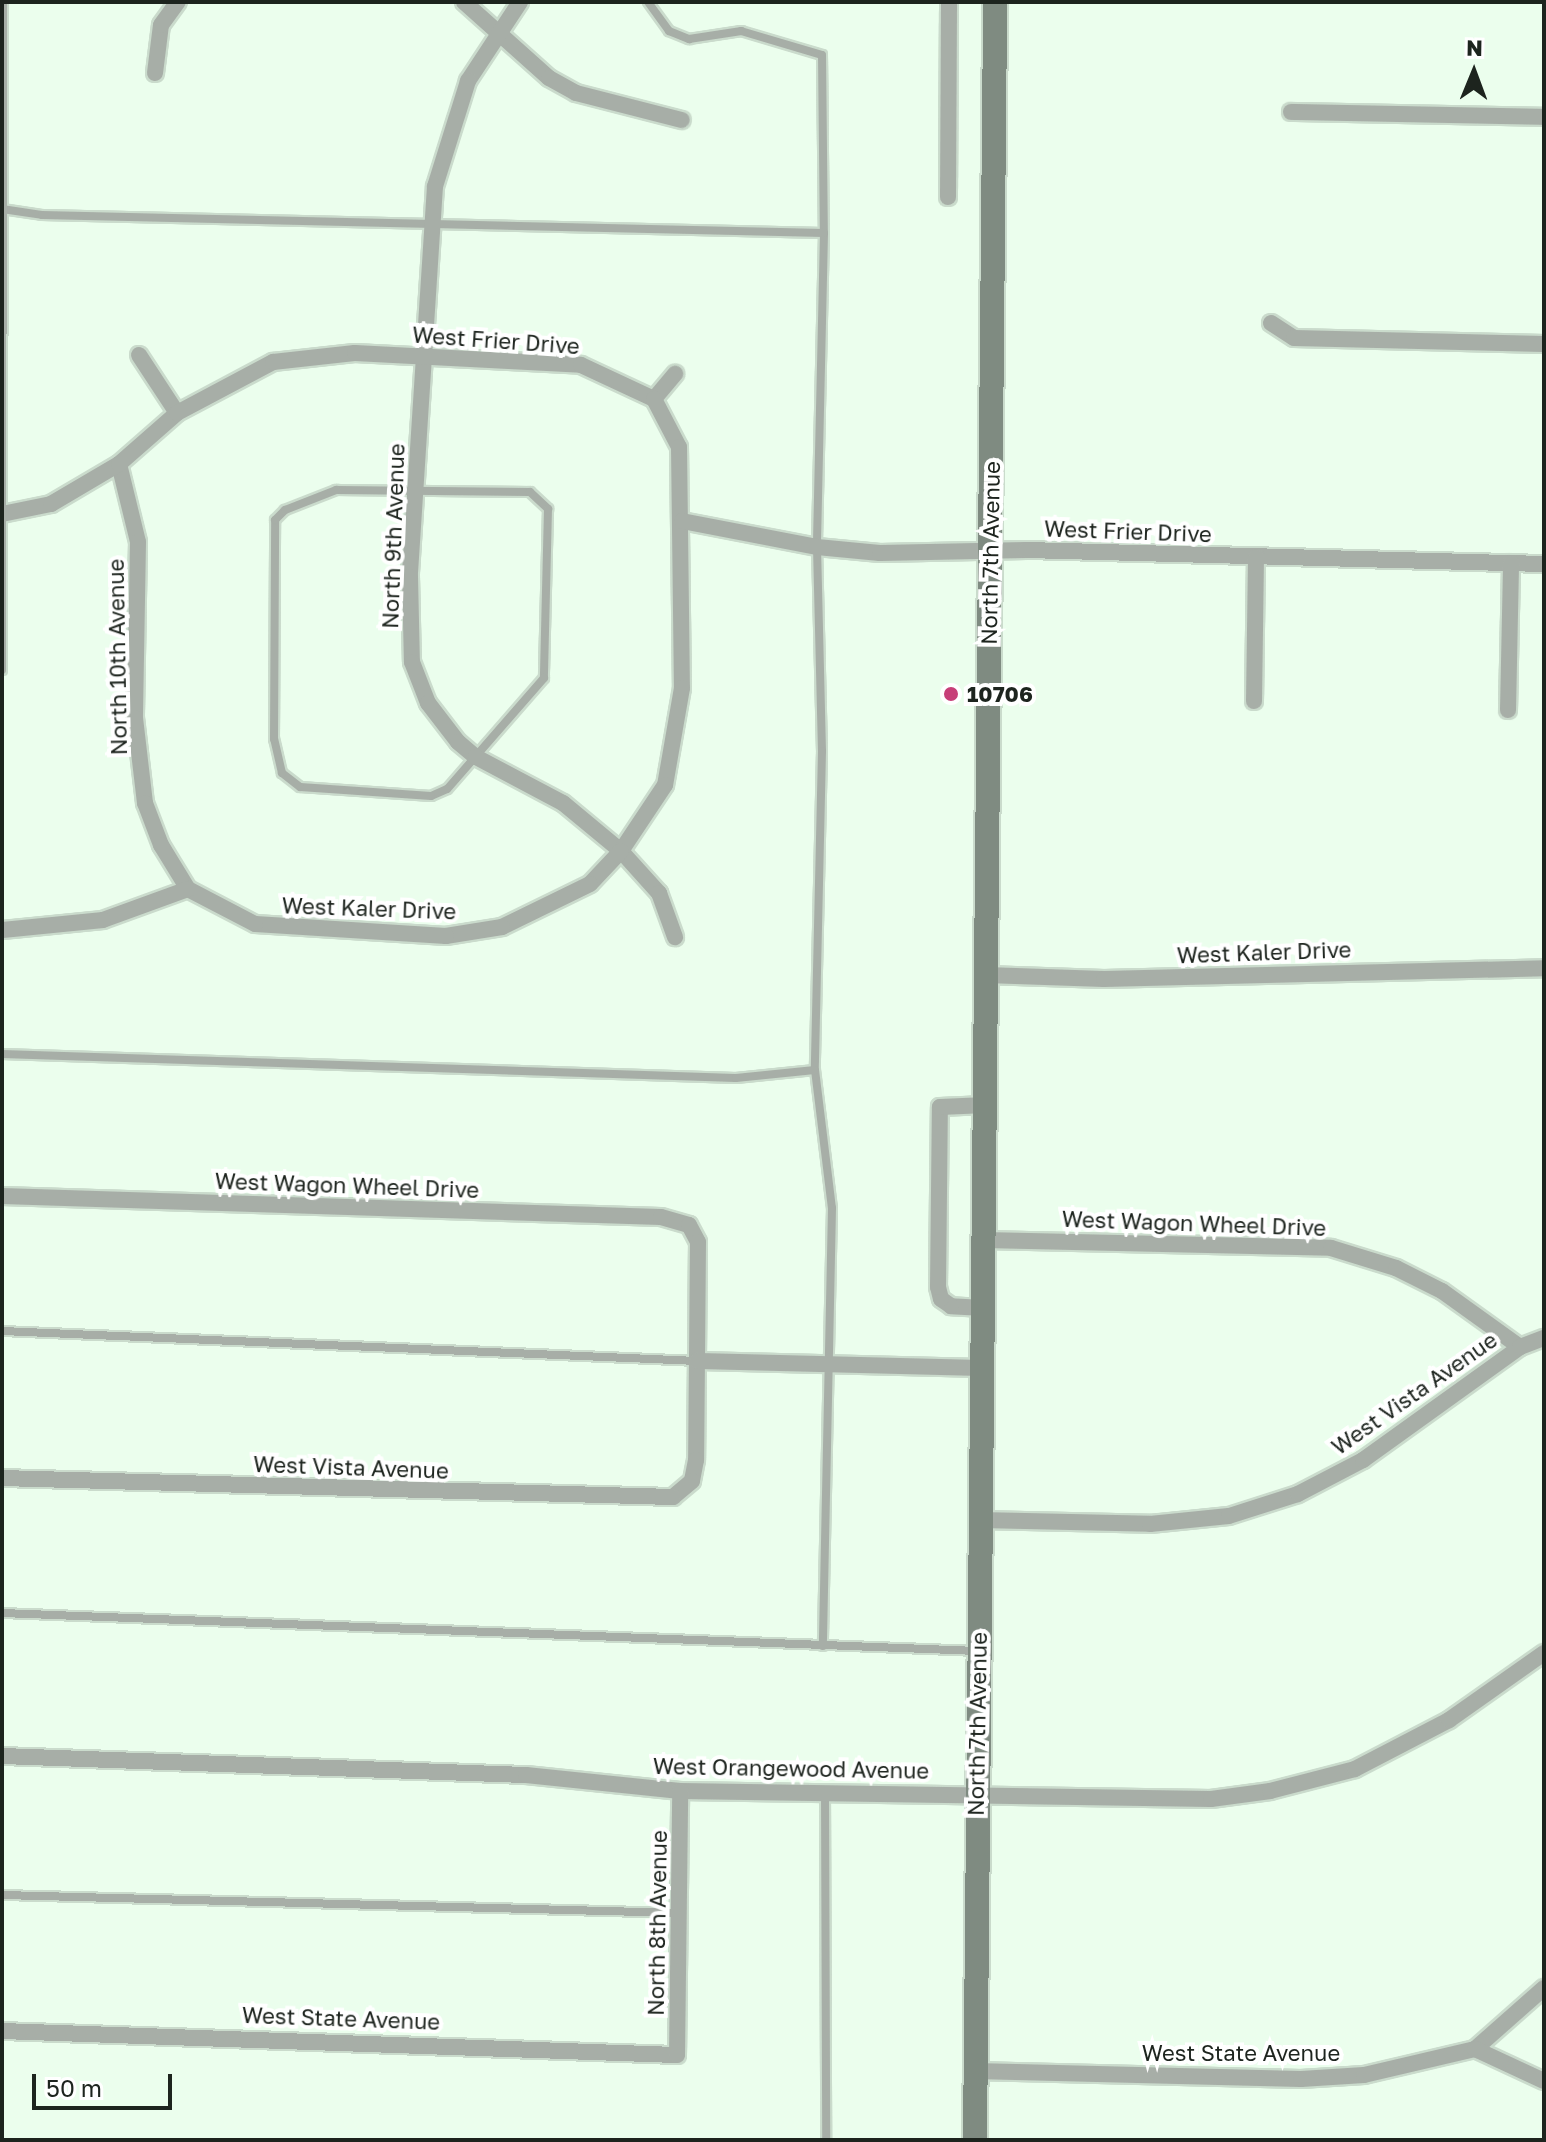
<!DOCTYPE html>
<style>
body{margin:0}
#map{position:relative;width:1546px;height:2142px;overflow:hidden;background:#ebfeed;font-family:"Golos Text",sans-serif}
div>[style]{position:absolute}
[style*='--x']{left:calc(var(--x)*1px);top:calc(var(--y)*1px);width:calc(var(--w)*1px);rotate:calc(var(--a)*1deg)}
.roads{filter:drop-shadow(2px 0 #cadbcc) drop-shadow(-2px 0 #cadbcc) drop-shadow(0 2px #cadbcc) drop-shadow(0 -2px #cadbcc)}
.lane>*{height:8px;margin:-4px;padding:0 4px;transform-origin:4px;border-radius:4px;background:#a7aea7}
.street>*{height:16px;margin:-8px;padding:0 8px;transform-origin:8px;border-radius:8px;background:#a7aea7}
.secondary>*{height:24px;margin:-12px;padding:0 12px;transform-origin:12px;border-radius:12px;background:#7f8b81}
.dots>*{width:22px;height:22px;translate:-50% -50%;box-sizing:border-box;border:4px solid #fff;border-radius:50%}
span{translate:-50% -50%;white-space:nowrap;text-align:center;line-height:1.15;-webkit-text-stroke:8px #fff;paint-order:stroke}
.street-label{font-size:22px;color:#1d241e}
.poi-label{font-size:22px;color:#1d241e;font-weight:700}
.left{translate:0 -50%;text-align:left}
.frame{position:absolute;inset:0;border:4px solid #1d241e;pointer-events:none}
.north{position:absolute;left:1434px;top:32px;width:80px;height:80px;-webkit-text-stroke:6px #fff;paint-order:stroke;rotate:1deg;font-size:22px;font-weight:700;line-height:32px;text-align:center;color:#1d241e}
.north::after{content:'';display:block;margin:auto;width:28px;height:36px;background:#1d241e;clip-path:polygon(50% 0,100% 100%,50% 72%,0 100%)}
.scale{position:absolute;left:32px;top:2074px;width:140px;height:36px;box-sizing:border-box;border:4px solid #1d241e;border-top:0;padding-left:10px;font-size:24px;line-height:28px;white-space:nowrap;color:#1d241e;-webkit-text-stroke:6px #fff;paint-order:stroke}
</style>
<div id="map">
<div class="roads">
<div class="lane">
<i style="--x:648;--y:2;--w:36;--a:54"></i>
<i style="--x:669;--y:31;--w:22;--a:22"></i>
<i style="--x:689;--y:39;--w:53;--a:-8.7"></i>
<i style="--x:741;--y:31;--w:84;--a:16.5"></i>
<i style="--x:822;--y:55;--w:178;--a:89.4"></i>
<i style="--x:824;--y:233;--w:314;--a:91.3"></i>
<i style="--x:817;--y:547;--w:204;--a:88.6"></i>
<i style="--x:822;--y:751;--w:319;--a:91.3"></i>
<i style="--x:815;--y:1070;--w:139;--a:83"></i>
<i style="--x:832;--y:1208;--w:438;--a:91.2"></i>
<i style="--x:2;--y:209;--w:40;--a:8.5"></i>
<i style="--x:42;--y:215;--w:782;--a:1.32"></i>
<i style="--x:336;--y:490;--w:194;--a:0.6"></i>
<i style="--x:530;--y:492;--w:25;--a:43"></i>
<i style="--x:548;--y:509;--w:169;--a:91.4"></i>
<i style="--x:544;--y:678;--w:147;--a:131.1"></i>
<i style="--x:447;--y:789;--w:17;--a:156"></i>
<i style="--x:431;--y:796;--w:131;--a:-176.1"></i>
<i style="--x:300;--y:787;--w:23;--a:-142"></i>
<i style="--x:282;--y:773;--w:35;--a:-103"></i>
<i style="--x:274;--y:739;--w:219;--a:-89.7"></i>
<i style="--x:275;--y:520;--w:14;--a:-45"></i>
<i style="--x:285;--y:510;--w:55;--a:-21.4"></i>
<i style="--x:2;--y:670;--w:668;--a:-89.91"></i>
<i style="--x:2;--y:1054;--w:734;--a:1.87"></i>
<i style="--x:736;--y:1078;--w:79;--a:-5.8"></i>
<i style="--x:2;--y:1331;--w:696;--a:2.47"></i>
<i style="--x:2;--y:1613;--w:977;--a:2.23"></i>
<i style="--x:825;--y:1793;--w:347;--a:89.8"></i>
<i style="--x:2;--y:1895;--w:679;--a:1.52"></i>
</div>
<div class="street">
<i style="--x:464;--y:2;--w:114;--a:41.8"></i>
<i style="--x:549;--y:78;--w:31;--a:29"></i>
<i style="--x:576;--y:93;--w:109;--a:14.3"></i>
<i style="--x:520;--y:2;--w:95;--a:123.4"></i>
<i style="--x:468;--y:81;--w:110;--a:107.4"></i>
<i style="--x:435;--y:186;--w:392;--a:93.7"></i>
<i style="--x:410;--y:577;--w:85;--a:88.7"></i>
<i style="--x:412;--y:662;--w:44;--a:68.7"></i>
<i style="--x:428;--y:703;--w:49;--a:52.4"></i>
<i style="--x:458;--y:742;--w:23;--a:40"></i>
<i style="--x:476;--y:757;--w:98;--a:27.9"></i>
<i style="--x:563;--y:803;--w:75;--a:39.6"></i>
<i style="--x:621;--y:851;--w:57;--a:47.9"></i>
<i style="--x:659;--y:893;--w:47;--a:70"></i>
<i style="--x:155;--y:73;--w:48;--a:-82.9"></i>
<i style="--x:161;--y:25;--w:29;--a:-54"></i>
<i style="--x:1291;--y:112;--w:253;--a:1.1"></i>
<i style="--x:948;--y:197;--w:195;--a:-89.7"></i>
<i style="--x:1271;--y:323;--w:27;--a:33"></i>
<i style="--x:1294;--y:338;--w:250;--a:1.4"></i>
<i style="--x:139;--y:355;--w:69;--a:56.8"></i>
<i style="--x:654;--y:399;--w:33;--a:-50"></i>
<i style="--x:119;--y:464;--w:80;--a:76.3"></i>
<i style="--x:138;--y:542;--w:176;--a:91"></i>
<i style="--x:135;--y:718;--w:86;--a:83.3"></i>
<i style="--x:145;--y:803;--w:45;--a:69.1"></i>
<i style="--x:161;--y:845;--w:52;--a:58.5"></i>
<i style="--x:2;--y:514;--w:50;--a:-11.5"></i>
<i style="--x:51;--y:504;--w:79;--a:-30.5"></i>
<i style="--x:119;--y:464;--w:77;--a:-41.3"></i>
<i style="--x:177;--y:413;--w:109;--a:-28"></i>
<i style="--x:273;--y:362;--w:82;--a:-6.3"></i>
<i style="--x:355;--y:353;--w:226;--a:3"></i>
<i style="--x:581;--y:365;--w:81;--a:25"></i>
<i style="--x:654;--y:399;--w:54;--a:62.5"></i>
<i style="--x:679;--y:447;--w:241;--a:89.3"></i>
<i style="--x:682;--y:688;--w:98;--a:99.9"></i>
<i style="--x:665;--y:785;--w:79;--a:123.7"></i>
<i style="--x:621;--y:851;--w:45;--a:133.2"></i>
<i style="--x:590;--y:884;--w:98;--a:154"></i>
<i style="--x:502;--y:927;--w:57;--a:170.9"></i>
<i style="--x:446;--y:936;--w:191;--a:-176.4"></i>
<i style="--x:255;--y:924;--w:76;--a:-152.4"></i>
<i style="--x:188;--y:889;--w:90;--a:160"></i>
<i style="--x:103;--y:920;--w:101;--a:174.3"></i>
<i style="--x:682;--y:521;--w:137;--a:10.9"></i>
<i style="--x:817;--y:547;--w:63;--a:5.4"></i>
<i style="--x:880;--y:553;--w:146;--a:-1.2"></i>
<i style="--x:1026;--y:550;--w:518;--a:1.55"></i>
<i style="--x:1254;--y:701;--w:144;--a:-89.2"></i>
<i style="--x:1508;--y:710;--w:147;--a:-88.8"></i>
<i style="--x:986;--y:975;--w:118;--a:1.9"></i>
<i style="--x:1104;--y:979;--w:440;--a:-1.4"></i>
<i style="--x:2;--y:1196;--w:659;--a:1.83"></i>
<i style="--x:661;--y:1217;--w:29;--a:16"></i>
<i style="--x:689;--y:1225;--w:19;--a:62"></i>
<i style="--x:698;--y:1242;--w:218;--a:90.5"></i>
<i style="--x:696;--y:1460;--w:21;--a:101"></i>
<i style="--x:692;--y:1481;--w:25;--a:140"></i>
<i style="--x:673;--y:1497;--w:671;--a:-178.38"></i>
<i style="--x:984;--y:1240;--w:347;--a:1.3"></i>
<i style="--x:1331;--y:1248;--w:68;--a:17.1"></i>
<i style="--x:1396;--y:1268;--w:51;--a:26.6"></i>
<i style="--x:1442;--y:1291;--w:96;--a:35.7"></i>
<i style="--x:984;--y:1308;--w:33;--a:-177"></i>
<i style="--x:951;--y:1306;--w:12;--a:-145"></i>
<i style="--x:941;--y:1299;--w:12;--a:-104"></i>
<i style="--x:938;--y:1287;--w:180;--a:-89.4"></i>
<i style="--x:940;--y:1107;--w:46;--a:-2.5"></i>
<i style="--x:697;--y:1361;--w:286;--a:1.4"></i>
<i style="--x:980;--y:1520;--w:170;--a:1.3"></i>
<i style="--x:1150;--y:1524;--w:79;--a:-5.8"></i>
<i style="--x:1229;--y:1516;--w:72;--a:-17.7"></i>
<i style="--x:1298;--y:1494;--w:73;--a:-27.6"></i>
<i style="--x:1363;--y:1460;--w:193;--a:-35.7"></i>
<i style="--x:1520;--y:1347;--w:26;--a:-21"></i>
<i style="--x:2;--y:1756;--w:524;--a:2.08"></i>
<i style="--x:526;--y:1775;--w:155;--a:5.9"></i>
<i style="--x:680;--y:1791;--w:531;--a:0.86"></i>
<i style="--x:1211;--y:1799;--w:60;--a:-7.7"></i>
<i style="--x:1270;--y:1791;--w:88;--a:-14.5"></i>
<i style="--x:1355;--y:1769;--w:106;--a:-27.5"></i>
<i style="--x:1449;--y:1720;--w:116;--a:-35.2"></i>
<i style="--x:2;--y:2031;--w:675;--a:2.04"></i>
<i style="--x:677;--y:2055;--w:264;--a:-89.3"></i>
<i style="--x:1475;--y:2049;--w:92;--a:-41.5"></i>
<i style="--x:975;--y:2071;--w:326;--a:1.4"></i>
<i style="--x:1301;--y:2079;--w:63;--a:-3.6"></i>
<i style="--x:1364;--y:2075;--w:114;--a:-13.2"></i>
<i style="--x:1475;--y:2049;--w:76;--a:24.9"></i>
</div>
<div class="secondary">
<i style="--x:975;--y:2140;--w:2138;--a:-89.46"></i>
</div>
</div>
<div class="dots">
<i style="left:951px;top:694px;background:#c73e78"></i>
</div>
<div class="street-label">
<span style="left:496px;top:340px;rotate:4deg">West Frier Drive</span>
<span style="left:1128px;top:531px;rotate:2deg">West Frier Drive</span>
<span style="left:393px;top:536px;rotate:-88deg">North 9th Avenue</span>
<span style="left:990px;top:553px;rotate:-89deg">North 7th Avenue</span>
<span style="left:117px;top:657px;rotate:-91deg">North 10th Avenue</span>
<span style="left:369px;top:908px;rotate:2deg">West Kaler Drive</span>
<span style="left:1264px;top:952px;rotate:-2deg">West Kaler Drive</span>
<span style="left:347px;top:1185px;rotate:2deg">West Wagon Wheel Drive</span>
<span style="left:1194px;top:1223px;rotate:2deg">West Wagon Wheel Drive</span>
<span style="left:1414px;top:1393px;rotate:-35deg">West Vista Avenue</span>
<span style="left:351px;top:1467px;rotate:2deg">West Vista Avenue</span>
<span style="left:977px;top:1724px;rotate:-89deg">North 7th Avenue</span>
<span style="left:791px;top:1768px;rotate:1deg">West Orangewood Avenue</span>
<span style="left:657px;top:1923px;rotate:-89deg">North 8th Avenue</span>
<span style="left:341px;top:2018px;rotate:2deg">West State Avenue</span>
<span style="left:1241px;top:2053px">West State Avenue</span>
</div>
<div class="poi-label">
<span class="left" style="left:967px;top:694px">10706</span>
</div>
<div class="frame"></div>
<div class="north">N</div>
<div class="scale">50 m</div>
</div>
